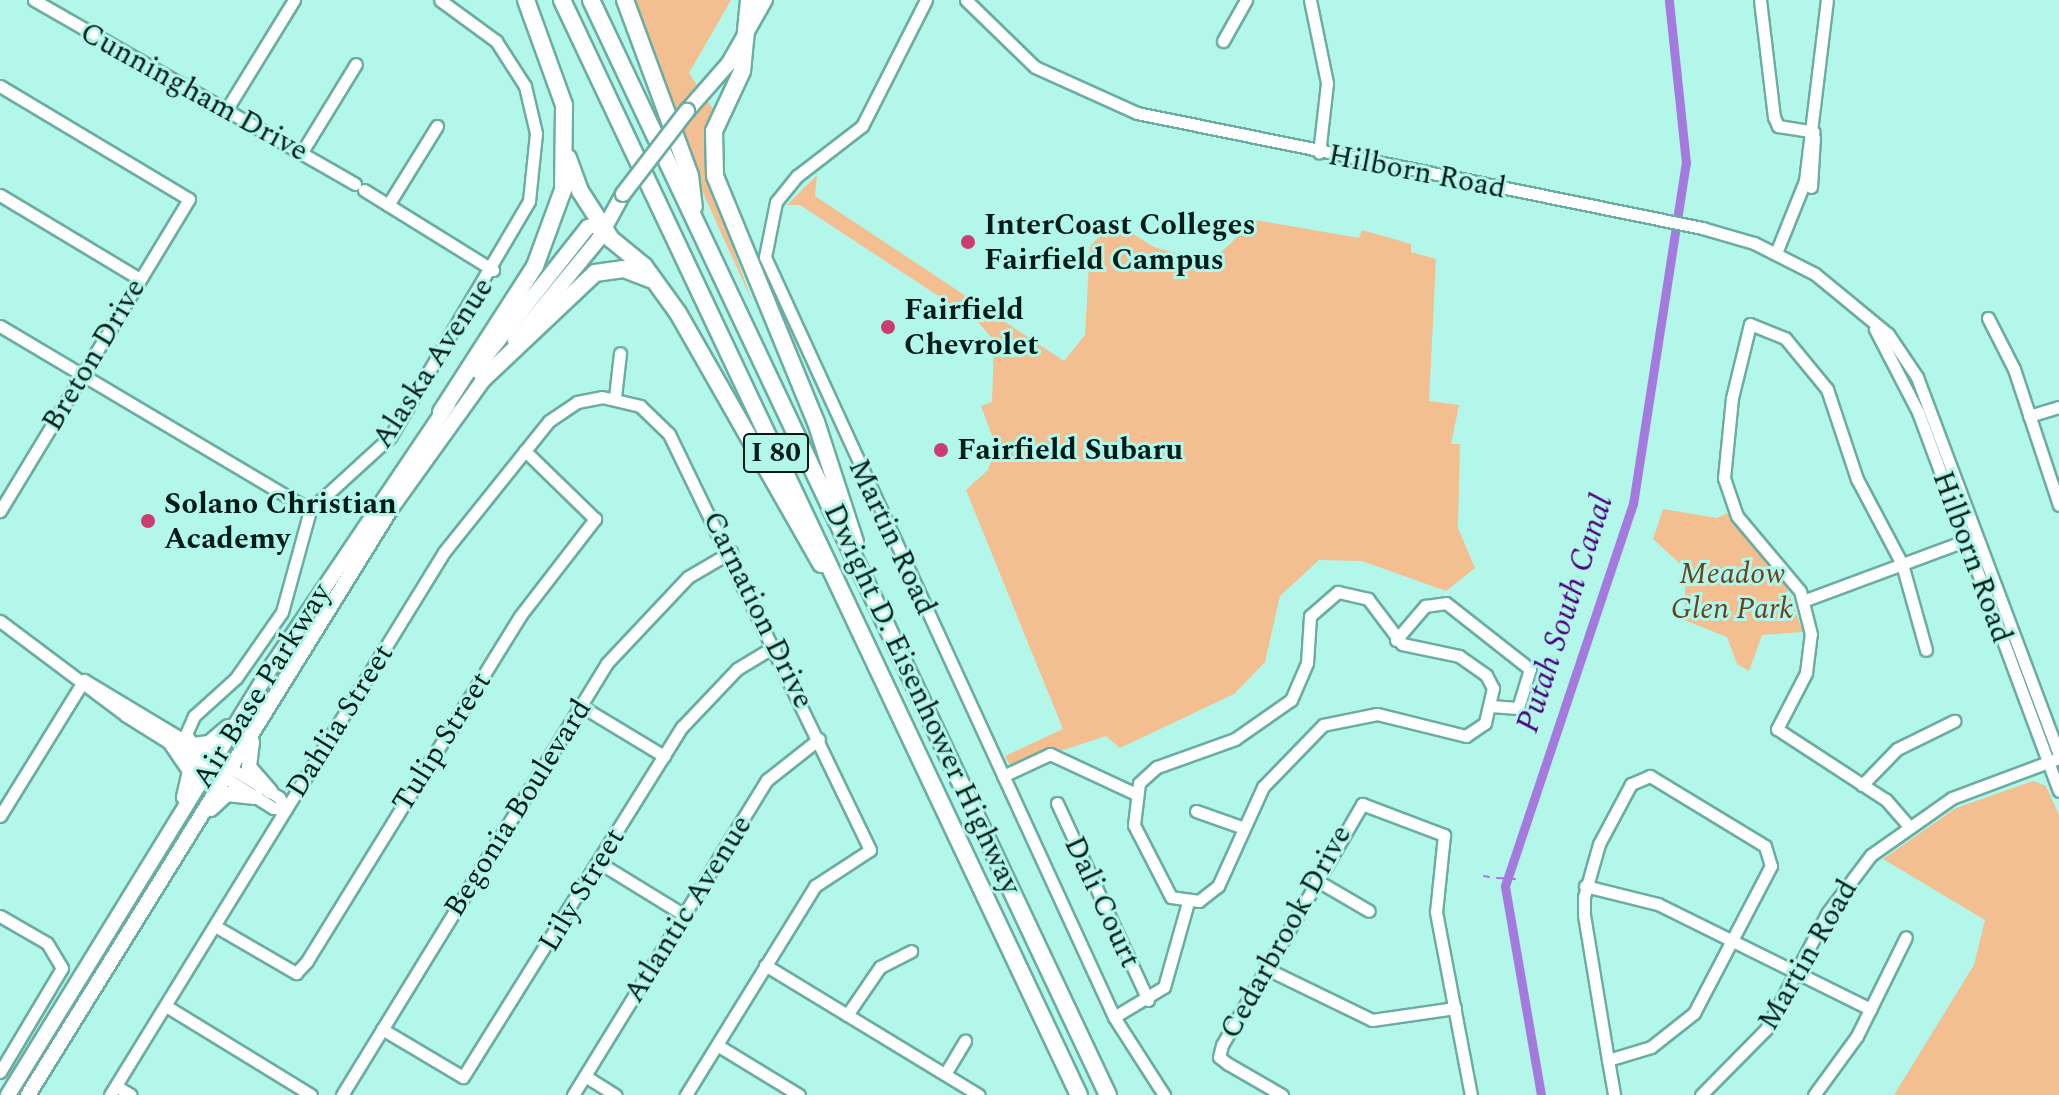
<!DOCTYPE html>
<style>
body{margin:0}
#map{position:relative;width:2059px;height:1095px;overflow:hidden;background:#b3f7eb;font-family:Spectral,serif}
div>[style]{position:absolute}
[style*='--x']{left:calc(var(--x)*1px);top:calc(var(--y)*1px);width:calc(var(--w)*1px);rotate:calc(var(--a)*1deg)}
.green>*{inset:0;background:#f3be90}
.stream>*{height:2px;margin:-1px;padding:0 1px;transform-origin:1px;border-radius:1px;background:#a57ade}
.canal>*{height:9px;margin:-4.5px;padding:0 4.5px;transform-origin:4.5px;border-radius:4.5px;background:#a57ade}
.roads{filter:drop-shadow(2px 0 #6bada2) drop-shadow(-2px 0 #6bada2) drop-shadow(0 2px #6bada2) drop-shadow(0 -2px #6bada2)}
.minor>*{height:11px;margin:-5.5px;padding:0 5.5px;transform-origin:5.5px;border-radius:5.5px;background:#fff}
.major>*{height:14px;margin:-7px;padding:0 7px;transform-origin:7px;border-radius:7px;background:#fff}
.highway>*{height:16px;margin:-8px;padding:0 8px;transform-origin:8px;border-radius:8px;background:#fff}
.bridges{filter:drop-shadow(2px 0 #6bada2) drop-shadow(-2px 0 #6bada2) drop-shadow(0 2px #6bada2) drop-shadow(0 -2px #6bada2)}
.major-bridge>*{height:14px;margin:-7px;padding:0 7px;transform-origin:7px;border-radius:7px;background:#fff}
.dots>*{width:22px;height:22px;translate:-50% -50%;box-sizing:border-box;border:4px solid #b3f7eb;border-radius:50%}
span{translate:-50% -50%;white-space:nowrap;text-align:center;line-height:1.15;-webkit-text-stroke:6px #b3f7eb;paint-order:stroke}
.shield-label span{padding:2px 6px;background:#b3f7eb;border:2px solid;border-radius:6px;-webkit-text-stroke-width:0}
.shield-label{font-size:28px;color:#011c18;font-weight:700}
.street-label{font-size:30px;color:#011c18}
.poi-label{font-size:30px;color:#011c18;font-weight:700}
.left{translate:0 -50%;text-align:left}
.park-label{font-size:30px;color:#68431f;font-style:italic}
.water-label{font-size:32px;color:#4a007f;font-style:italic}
</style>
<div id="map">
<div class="green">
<i style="clip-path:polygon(616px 0,731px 0,689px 73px,713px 109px,708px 177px,752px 301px)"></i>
<i style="clip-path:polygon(817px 175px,815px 196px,1064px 361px,1085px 335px,1090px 246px,1114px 222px,1154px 247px,1193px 258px,1199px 251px,1216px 257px,1255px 220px,1359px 238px,1362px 230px,1411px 244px,1411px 252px,1436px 259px,1429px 401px,1459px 405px,1451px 444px,1460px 444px,1458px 528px,1475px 568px,1446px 591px,1362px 561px,1319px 560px,1280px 596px,1265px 662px,1234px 694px,1120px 748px,1106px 736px,1011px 767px,1005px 756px,1063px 729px,966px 490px,988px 470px,996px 446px,981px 406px,992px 402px,994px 340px,978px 322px,800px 205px,787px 205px)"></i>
<i style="clip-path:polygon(1663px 509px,1717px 518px,1727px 513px,1783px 577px,1803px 632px,1762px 635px,1749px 671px,1737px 664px,1727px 637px,1684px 620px,1686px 569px,1653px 539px)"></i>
<i style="clip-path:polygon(2033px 781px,2046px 786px,2059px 815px,2059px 1095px,1894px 1095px,1974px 965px,1985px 920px,1883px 859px,1956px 808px)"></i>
</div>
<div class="stream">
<i style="--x:1484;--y:876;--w:5;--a:11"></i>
<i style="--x:1497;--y:878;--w:18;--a:3"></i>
</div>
<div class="canal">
<i style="--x:1541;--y:1095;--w:212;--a:-99.8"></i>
<i style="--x:1505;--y:886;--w:403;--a:-71.5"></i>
<i style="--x:1633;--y:504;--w:345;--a:-81.2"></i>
<i style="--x:1686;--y:163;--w:164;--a:-96"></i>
</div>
<div class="roads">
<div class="minor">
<i style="--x:34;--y:0;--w:370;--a:29.8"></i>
<i style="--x:926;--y:0;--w:141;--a:116.9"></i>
<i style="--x:862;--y:126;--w:82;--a:142.4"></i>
<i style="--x:797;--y:176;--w:33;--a:129"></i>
<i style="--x:776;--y:202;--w:56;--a:101.3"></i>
<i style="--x:765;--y:257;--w:836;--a:65.33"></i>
<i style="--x:1114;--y:1017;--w:93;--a:57.3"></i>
<i style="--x:966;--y:0;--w:96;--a:44.2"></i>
<i style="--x:1035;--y:67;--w:112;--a:24.3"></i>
<i style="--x:1137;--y:113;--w:577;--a:11.5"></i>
<i style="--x:1702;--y:228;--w:54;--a:16.1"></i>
<i style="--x:1754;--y:243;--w:68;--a:26.9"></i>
<i style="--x:1815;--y:274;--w:94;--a:39.4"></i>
<i style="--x:1888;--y:334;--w:52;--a:56"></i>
<i style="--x:1917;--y:377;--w:404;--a:69.4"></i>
<i style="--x:1310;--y:0;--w:85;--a:78.4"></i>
<i style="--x:1327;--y:83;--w:70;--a:96.5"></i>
<i style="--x:1760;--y:0;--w:118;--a:83.2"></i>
<i style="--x:1774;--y:117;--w:10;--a:66"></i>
<i style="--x:1778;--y:126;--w:36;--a:9"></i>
<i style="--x:1223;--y:41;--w:47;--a:-60.7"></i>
<i style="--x:0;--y:86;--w:220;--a:30.9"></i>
<i style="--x:189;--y:199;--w:365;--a:121.2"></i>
<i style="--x:225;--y:112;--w:132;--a:-58.4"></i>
<i style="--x:302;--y:152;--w:103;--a:-58.5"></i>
<i style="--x:1811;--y:187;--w:50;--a:-86.6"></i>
<i style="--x:364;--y:190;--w:152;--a:31.8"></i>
<i style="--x:0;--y:195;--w:163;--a:31"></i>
<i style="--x:388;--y:205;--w:93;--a:-58.2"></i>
<i style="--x:1776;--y:253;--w:78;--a:-68.1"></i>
<i style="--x:1805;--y:181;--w:182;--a:-83.1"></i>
<i style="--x:1988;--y:318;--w:57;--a:63"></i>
<i style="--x:2014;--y:369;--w:143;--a:71.7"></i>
<i style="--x:0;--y:326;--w:360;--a:30.7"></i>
<i style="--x:1875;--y:329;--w:93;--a:62.6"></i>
<i style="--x:1918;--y:412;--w:404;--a:69.6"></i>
<i style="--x:615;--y:397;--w:44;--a:-83.5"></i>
<i style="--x:2029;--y:416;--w:31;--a:-17"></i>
<i style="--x:1338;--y:592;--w:31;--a:13"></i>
<i style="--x:1368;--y:599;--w:56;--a:52.9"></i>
<i style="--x:1402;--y:644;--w:58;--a:11.9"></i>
<i style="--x:1459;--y:656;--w:33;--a:35"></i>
<i style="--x:1486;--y:675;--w:15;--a:62"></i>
<i style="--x:1493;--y:688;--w:36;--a:103"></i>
<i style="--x:1485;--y:723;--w:23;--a:146"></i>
<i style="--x:1466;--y:736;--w:92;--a:-166.1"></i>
<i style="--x:1377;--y:714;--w:55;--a:168.5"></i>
<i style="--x:1323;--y:725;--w:86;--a:134.1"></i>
<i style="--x:1263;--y:787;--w:109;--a:114.4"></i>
<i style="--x:1218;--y:886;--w:24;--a:142"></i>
<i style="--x:1199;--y:901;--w:28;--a:-172"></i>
<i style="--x:1171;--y:897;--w:81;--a:-117.2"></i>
<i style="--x:1134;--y:825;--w:42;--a:-83.2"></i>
<i style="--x:1139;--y:783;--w:24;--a:-42"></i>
<i style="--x:1157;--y:767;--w:83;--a:-19.7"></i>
<i style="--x:1235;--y:739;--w:68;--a:-34.9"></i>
<i style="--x:1291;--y:700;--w:40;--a:-66.6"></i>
<i style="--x:1307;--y:663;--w:47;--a:-86.3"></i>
<i style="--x:1310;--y:616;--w:37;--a:-41"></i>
<i style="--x:1803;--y:601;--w:180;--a:-20.4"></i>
<i style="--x:0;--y:621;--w:156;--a:36.9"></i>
<i style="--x:125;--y:715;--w:175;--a:32.1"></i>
<i style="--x:273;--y:808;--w:13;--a:4"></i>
<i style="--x:1396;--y:640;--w:45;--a:-49.5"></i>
<i style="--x:1425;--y:606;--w:21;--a:-8"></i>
<i style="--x:1446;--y:603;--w:107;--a:38.2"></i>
<i style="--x:1530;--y:669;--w:41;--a:107.1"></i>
<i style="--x:1518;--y:708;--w:28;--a:-176"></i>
<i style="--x:84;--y:680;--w:227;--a:31"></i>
<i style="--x:279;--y:797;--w:14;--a:60"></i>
<i style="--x:581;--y:706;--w:97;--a:31.1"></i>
<i style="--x:193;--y:745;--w:13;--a:-122"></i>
<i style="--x:186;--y:734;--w:20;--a:-66"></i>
<i style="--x:194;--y:716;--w:57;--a:-42.1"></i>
<i style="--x:236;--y:678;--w:80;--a:-55.1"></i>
<i style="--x:282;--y:612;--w:106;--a:-74.6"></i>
<i style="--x:310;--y:510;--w:108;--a:-42.4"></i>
<i style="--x:390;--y:437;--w:274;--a:-59.5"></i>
<i style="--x:529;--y:201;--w:68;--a:-84.1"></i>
<i style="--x:536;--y:133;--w:48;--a:-103.2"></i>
<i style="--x:525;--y:86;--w:54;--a:-122.8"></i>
<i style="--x:496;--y:41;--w:69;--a:-143.8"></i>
<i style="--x:1003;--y:776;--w:52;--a:-25.1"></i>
<i style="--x:1050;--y:754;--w:93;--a:24.9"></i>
<i style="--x:1862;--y:785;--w:50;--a:-45.8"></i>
<i style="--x:1897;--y:749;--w:64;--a:-26.2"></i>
<i style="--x:1057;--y:803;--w:217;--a:65.2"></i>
<i style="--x:1196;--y:811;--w:51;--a:19.5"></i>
<i style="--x:0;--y:816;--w:160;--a:-58.3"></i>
<i style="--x:1907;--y:824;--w:32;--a:-131"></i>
<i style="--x:1886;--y:800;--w:130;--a:-146.9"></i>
<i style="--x:1777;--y:729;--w:63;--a:-62.6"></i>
<i style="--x:1806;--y:673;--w:39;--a:-83"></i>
<i style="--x:1811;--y:634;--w:44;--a:-104.3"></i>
<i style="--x:1800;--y:591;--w:98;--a:-130"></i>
<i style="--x:1737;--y:516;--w:40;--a:-108.9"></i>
<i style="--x:1724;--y:478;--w:80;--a:-84.3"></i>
<i style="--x:1732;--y:398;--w:76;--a:-76.3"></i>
<i style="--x:1750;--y:324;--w:38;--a:22"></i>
<i style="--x:1785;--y:338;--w:66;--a:50.5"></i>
<i style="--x:1827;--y:389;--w:95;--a:71.6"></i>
<i style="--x:1857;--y:479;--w:96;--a:62.1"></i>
<i style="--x:1902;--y:564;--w:89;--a:74.4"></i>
<i style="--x:598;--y:862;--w:101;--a:31.6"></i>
<i style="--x:1316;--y:880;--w:61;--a:30.3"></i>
<i style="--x:1585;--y:886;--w:75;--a:13.9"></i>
<i style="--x:1658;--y:904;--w:237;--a:26.3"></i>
<i style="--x:0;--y:916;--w:54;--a:29.9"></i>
<i style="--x:47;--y:943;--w:29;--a:59"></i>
<i style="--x:62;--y:968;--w:121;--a:120.8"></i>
<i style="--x:215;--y:926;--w:94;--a:30.1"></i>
<i style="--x:296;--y:973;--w:16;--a:-47"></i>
<i style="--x:307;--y:961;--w:405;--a:-58.3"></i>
<i style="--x:520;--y:616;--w:123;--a:-52.3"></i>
<i style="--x:595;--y:519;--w:98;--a:-135.8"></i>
<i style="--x:765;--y:965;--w:250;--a:31.3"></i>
<i style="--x:1265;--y:968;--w:119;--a:25.9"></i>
<i style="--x:1372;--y:1020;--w:84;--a:-8.2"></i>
<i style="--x:166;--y:1006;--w:170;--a:31.5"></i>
<i style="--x:847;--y:1015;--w:58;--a:-55.5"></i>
<i style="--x:880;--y:967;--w:35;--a:-27"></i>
<i style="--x:1114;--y:1017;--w:58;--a:-31"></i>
<i style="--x:1164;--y:987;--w:88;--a:-74.2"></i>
<i style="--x:382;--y:1029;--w:94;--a:30.7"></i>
<i style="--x:463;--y:1077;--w:413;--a:-58"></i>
<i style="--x:682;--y:727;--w:80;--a:-46.5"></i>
<i style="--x:737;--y:669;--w:44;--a:-31.2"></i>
<i style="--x:717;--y:1045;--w:96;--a:31.4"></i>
<i style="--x:1608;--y:1060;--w:45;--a:-16.8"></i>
<i style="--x:1651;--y:1047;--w:55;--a:-38.3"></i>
<i style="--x:1694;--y:1013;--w:166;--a:-62.4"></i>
<i style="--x:1771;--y:866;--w:21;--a:-107"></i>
<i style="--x:1765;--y:846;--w:135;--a:-148.7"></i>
<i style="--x:1650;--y:776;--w:21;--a:157"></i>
<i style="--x:1631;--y:784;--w:68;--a:118.1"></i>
<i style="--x:1599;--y:844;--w:55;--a:105.8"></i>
<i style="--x:1584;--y:897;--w:18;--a:90"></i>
<i style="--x:1584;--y:915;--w:147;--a:80.6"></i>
<i style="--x:1608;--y:1060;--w:36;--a:80"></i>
<i style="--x:945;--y:1074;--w:39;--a:-59"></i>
<i style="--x:585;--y:1076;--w:36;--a:32"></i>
<i style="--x:116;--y:1086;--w:17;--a:31"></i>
<i style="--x:110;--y:1095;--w:637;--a:-58.4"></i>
<i style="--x:444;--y:552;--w:168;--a:-51.3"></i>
<i style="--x:549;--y:421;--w:34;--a:-34"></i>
<i style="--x:577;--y:402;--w:25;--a:-11"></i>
<i style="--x:602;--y:397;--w:39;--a:13"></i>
<i style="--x:640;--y:406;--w:40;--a:44"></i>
<i style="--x:669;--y:434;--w:462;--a:64.2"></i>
<i style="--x:870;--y:850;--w:66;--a:146.8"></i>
<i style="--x:815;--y:886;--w:246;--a:121.7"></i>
<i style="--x:342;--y:1095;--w:507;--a:-58.47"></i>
<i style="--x:607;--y:663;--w:118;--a:-46.7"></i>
<i style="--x:688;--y:577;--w:50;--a:-30.2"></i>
<i style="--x:573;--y:1095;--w:370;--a:-58.4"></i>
<i style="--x:767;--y:780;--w:66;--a:-38.3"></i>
<i style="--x:1282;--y:1095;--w:62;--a:-150.1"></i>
<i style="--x:1228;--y:1064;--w:11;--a:-142"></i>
<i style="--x:1219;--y:1057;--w:12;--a:-76"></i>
<i style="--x:1222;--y:1045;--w:279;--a:-59.8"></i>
<i style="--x:1362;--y:804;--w:88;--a:20.7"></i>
<i style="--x:1444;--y:835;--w:77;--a:95.9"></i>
<i style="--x:1436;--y:912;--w:186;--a:79.2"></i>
<i style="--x:1701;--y:1095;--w:93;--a:-45.4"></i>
<i style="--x:1766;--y:1029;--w:132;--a:-62.1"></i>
<i style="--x:1828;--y:912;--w:71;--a:-53"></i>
<i style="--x:1871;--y:855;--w:99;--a:-35.1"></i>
<i style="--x:1952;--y:798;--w:114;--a:-20.5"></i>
<i style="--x:1814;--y:1095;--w:73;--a:-53.9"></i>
<i style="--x:1857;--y:1036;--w:110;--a:-63.7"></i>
</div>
<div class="major">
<i style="--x:687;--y:111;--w:64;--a:-48.8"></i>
<i style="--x:729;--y:63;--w:73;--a:-60.3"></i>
<i style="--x:515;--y:341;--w:131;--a:-50.6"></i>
<i style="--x:598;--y:240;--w:52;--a:-61.5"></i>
<i style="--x:475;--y:370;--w:182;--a:-51.7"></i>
<i style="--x:588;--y:227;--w:13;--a:-13"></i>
<i style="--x:252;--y:742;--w:25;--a:97"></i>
<i style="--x:249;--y:767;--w:32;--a:49"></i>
<i style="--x:171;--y:743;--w:34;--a:56"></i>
<i style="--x:190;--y:771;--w:27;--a:103"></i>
<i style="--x:193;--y:745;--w:16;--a:-7"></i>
<i style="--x:209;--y:743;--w:25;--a:-40"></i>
<i style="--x:211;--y:809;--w:22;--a:-43"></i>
<i style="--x:227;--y:794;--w:29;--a:6"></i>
<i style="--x:8;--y:1095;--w:506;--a:-58.41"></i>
<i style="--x:273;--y:664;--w:313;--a:-56"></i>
<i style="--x:28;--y:1095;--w:692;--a:-58.24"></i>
<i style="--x:392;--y:507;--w:166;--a:-54.3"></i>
</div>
<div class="highway">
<i style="--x:562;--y:0;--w:1211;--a:64.73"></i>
<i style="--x:591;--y:0;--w:1211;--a:64.73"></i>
<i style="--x:625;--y:0;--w:188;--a:69.7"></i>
<i style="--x:690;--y:176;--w:31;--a:83"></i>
<i style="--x:749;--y:0;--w:71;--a:95.6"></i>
<i style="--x:742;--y:71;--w:66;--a:115"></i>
<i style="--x:714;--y:131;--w:45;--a:88.7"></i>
<i style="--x:715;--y:176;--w:266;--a:67.7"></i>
<i style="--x:816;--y:422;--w:126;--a:72"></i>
<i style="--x:568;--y:158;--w:35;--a:70"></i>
<i style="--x:580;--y:191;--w:57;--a:57.1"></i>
<i style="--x:611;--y:239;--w:43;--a:39.3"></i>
<i style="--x:644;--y:266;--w:58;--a:54.1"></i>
<i style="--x:678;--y:313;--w:289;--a:60.3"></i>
<i style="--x:483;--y:379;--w:154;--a:-43.4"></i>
<i style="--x:595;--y:273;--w:29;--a:-8"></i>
<i style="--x:624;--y:269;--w:28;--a:21"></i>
<i style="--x:441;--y:412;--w:174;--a:-57.2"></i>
<i style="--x:535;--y:266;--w:81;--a:-69.8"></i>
<i style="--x:563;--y:190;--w:85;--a:-89.3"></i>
<i style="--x:564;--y:105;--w:112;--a:-109.9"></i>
</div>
</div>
<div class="bridges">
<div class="major-bridge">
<i style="--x:623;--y:194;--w:105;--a:-52.4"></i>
</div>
</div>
<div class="dots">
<i style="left:968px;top:242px;background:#c93d71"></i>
<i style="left:888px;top:327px;background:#c93d71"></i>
<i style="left:941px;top:450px;background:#c93d71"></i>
<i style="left:148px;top:521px;background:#c93d71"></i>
</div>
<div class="shield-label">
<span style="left:776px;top:453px">I 80</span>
</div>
<div class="street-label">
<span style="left:194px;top:92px;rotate:29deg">Cunningham Drive</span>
<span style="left:1417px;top:172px;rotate:11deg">Hilborn Road</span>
<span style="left:94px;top:355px;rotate:-59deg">Breton Drive</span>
<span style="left:433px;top:363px;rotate:-57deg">Alaska Avenue</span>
<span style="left:892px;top:537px;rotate:65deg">Martin Road</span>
<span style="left:1972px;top:557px;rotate:70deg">Hilborn Road</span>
<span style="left:758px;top:610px;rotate:64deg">Carnation Drive</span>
<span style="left:262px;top:686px;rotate:-58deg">Air Base Parkway</span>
<span style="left:922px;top:699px;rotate:65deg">Dwight D. Eisenhower Highway</span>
<span style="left:340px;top:721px;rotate:-58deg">Dahlia Street</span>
<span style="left:442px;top:742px;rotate:-58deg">Tulip Street</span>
<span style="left:518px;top:808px;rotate:-58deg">Begonia Boulevard</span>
<span style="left:582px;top:890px;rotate:-59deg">Lily Street</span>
<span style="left:1102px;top:902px;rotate:65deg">Dali Court</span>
<span style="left:688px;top:909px;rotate:-58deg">Atlantic Avenue</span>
<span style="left:1286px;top:932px;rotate:-61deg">Cedarbrook Drive</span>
<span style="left:1808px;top:955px;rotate:-60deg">Martin Road</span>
</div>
<div class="poi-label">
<span class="left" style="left:984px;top:242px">InterCoast Colleges<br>Fairfield Campus</span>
<span class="left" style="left:904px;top:327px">Fairfield<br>Chevrolet</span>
<span class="left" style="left:957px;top:450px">Fairfield Subaru</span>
<span class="left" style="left:164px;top:521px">Solano Christian<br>Academy</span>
</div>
<div class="park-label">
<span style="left:1732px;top:591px">Meadow<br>Glen Park</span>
</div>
<div class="water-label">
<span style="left:1566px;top:614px;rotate:-72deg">Putah South Canal</span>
</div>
</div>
